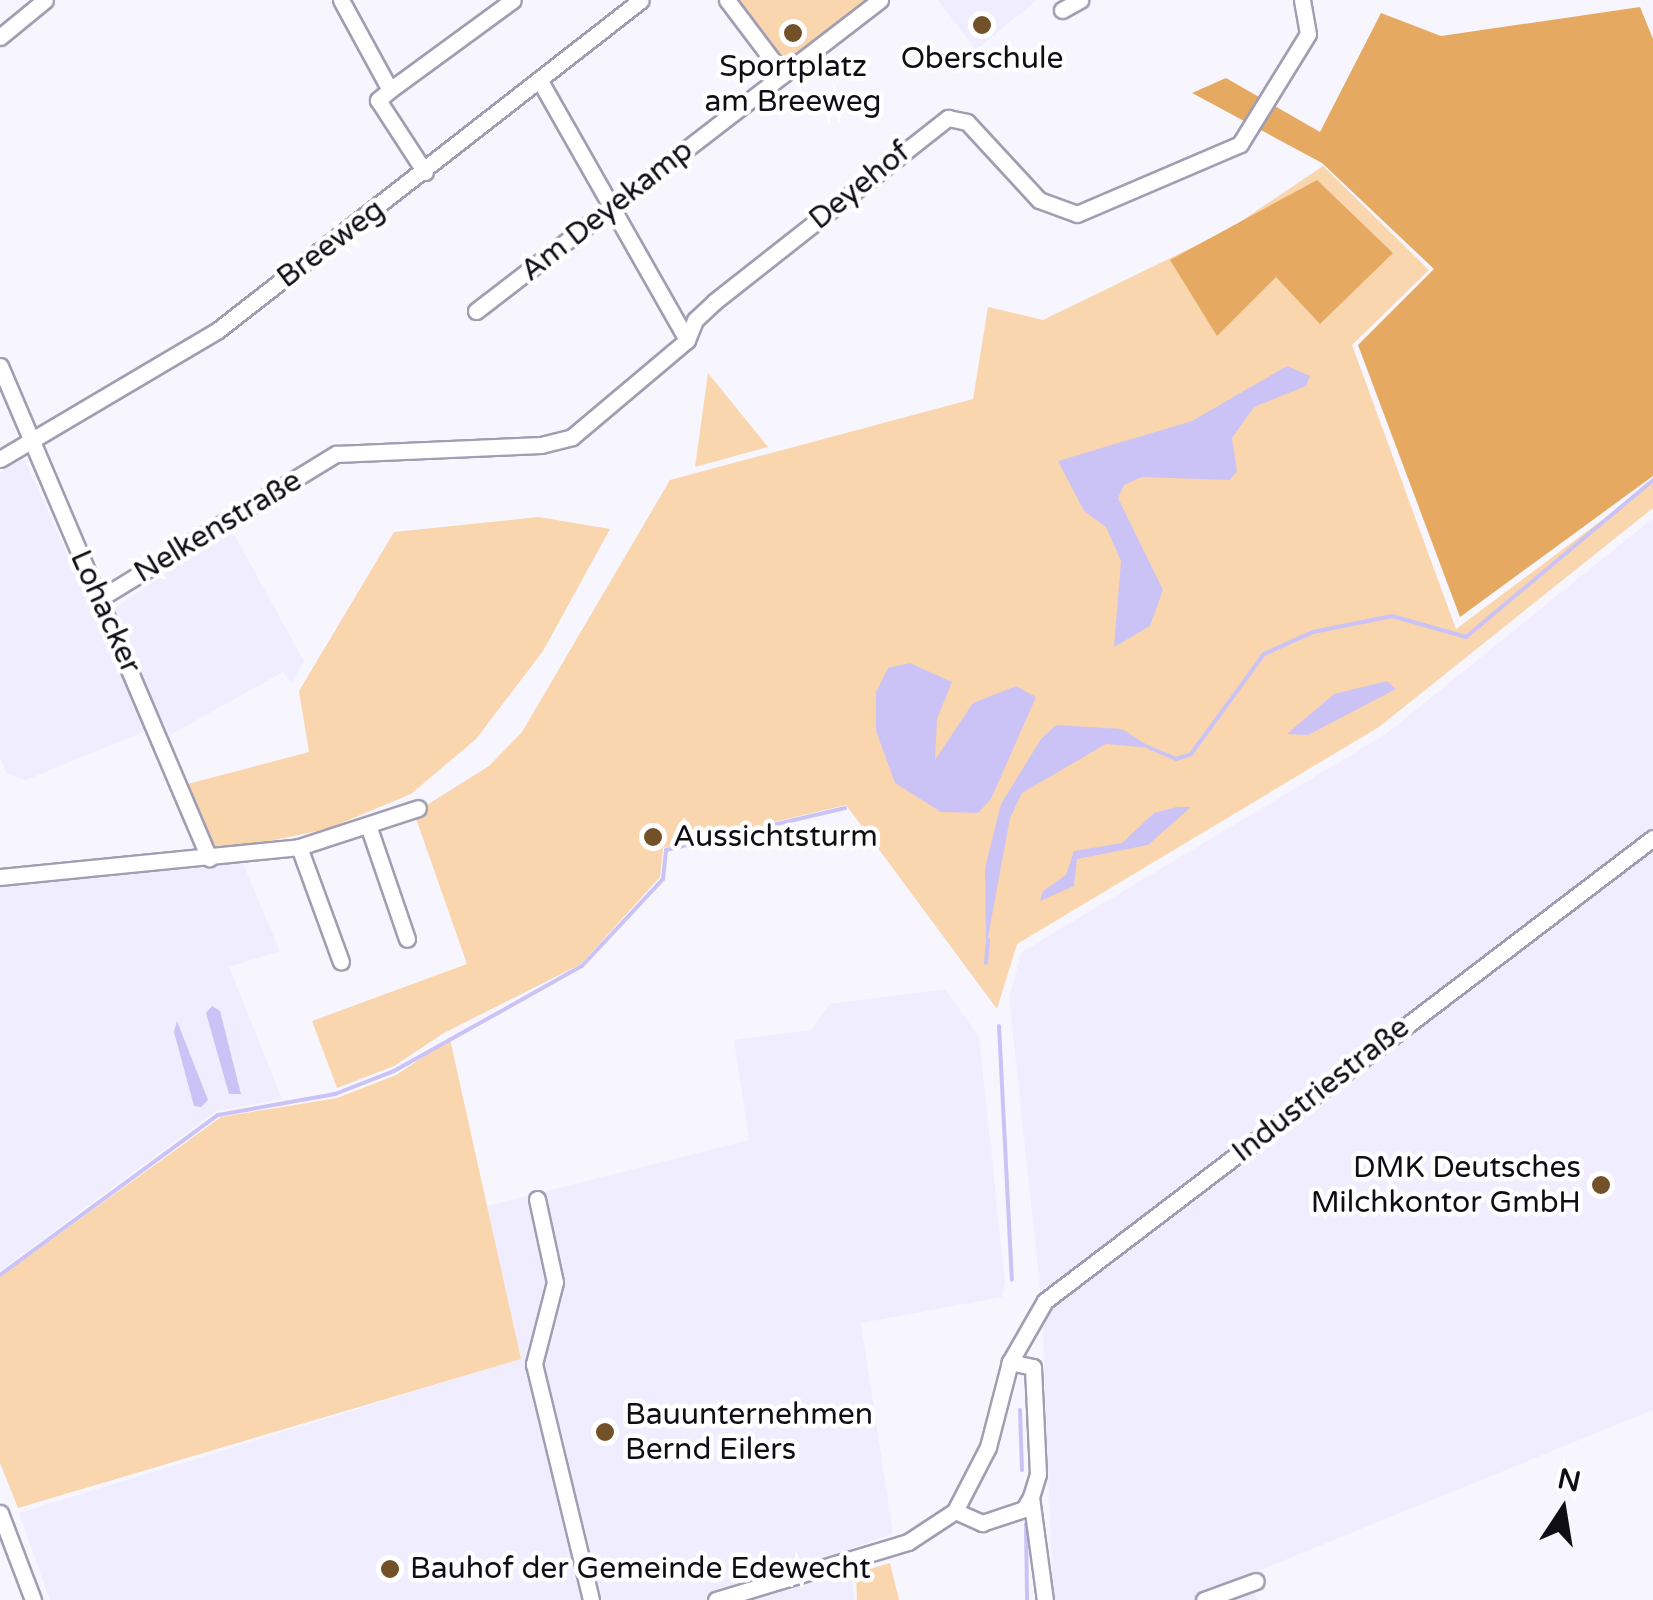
<!DOCTYPE html>
<meta charset="utf-8">
<style>
body{margin:0}
#map{position:relative;width:1653px;height:1600px;overflow:hidden;background:#f7f6fe;font-family:"Varela Round",sans-serif}
div>[style]{position:absolute}
[style*='--x']{left:calc(var(--x)*1px);top:calc(var(--y)*1px);width:calc(var(--w)*1px);rotate:calc(var(--a)*1deg)}
.built>*{inset:0;background:#f0edff}
.green>*{inset:0;background:#fad6ae}
.forest>*{inset:0;background:#e6a961}
.water>*{inset:0;background:#cbc3f5}
.stream>*{height:4px;margin:-2px;padding:0 2px;transform-origin:2px;border-radius:2px;background:#cbc3f5}
.roads{filter:drop-shadow(2px 0 #a19eb3) drop-shadow(-2px 0 #a19eb3) drop-shadow(0 2px #a19eb3) drop-shadow(0 -2px #a19eb3)}
.minor>*{height:15px;margin:-7.5px;padding:0 7.5px;transform-origin:7.5px;border-radius:7.5px;background:#fff}
.dots>*{width:28px;height:28px;translate:-50% -50%;box-sizing:border-box;border:5px solid #fff;border-radius:50%}
span{translate:-50% -50%;white-space:nowrap;text-align:center;line-height:1.15;-webkit-text-stroke:9px #fff;paint-order:stroke}
.poi-label{font-size:30px;color:#0f0e15}
.left{translate:0 -50%;text-align:left}
.right{translate:-100% -50%;text-align:right}
.street-label{font-size:30px;color:#0f0e15}
.north{position:absolute;left:1513px;top:1460px;width:100px;height:100px;-webkit-text-stroke:8px #fff;paint-order:stroke;rotate:12deg;font-size:28px;font-weight:700;line-height:40px;text-align:center;color:#0f0e15}
.north::after{content:'';display:block;margin:auto;width:35px;height:45px;background:#0f0e15;clip-path:polygon(50% 0,100% 100%,50% 72%,0 100%)}
</style>
<div id="map">
<div class="built">
<i style="clip-path:polygon(938px 0,1037px 0,976px 50px)"></i>
<i style="clip-path:polygon(24px 458px,97px 620px,231px 529px,304px 661px,292px 684px,283px 672px,170px 735px,165px 723px,26px 780px,7px 774px,0 757px,0 472px)"></i>
<i style="clip-path:polygon(1653px 518px,1653px 1410px,1248px 1575px,1257px 1600px,1053px 1600px,1042px 1307px,1009px 997px,1022px 952px,1386px 734px)"></i>
<i style="clip-path:polygon(241px 859px,280px 951px,229px 967px,282px 1099px,216px 1111px,0 1271px,0 886px)"></i>
<i style="clip-path:polygon(945px 989px,979px 1037px,1005px 1282px,1002px 1297px,861px 1323px,893px 1533px,850px 1549px,854px 1600px,50px 1600px,19px 1513px,520px 1359px,487px 1206px,749px 1140px,734px 1040px,811px 1030px,830px 1004px)"></i>
</div>
<div class="green">
<i style="clip-path:polygon(733px 0,868px 0,786px 67px)"></i>
<i style="clip-path:polygon(1323px 166px,1429px 270px,1352px 345px,1456px 629px,1653px 482px,1653px 508px,1379px 727px,1017px 944px,997px 1009px,846px 805px,663px 848px,660px 877px,581px 964px,444px 1033px,394px 1066px,337px 1088px,312px 1021px,467px 964px,414px 813px,489px 766px,522px 732px,670px 480px,973px 399px,988px 307px,1043px 320px,1228px 230px)"></i>
<i style="clip-path:polygon(708px 373px,768px 447px,695px 467px)"></i>
<i style="clip-path:polygon(539px 517px,610px 529px,543px 651px,476px 739px,411px 794px,327px 829px,212px 853px,184px 785px,309px 752px,299px 691px,394px 532px)"></i>
<i style="clip-path:polygon(450px 1039px,521px 1359px,18px 1508px,0 1463px,0 1277px,221px 1117px,337px 1098px,396px 1075px)"></i>
<i style="clip-path:polygon(890px 1563px,899px 1600px,857px 1600px,856px 1573px)"></i>
</div>
<div class="forest">
<i style="clip-path:polygon(1640px 7px,1653px 39px,1653px 476px,1460px 617px,1358px 345px,1434px 269px,1322px 163px,1192px 93px,1226px 78px,1320px 132px,1381px 13px,1441px 36px)"></i>
<i style="clip-path:polygon(1317px 180px,1393px 253px,1320px 324px,1276px 277px,1217px 336px,1170px 260px)"></i>
</div>
<div class="water">
<i style="clip-path:polygon(1287px 366px,1310px 376px,1306px 386px,1254px 407px,1232px 438px,1237px 471px,1230px 480px,1142px 477px,1124px 485px,1118px 498px,1163px 590px,1150px 626px,1114px 647px,1121px 561px,1106px 527px,1084px 511px,1058px 461px,1192px 421px)"></i>
<i style="clip-path:polygon(910px 663px,952px 682px,937px 719px,935px 760px,973px 703px,1016px 686px,1036px 697px,991px 799px,978px 813px,941px 812px,895px 783px,876px 731px,876px 692px,888px 668px)"></i>
<i style="clip-path:polygon(1387px 681px,1396px 689px,1308px 735px,1287px 734px,1334px 694px)"></i>
<i style="clip-path:polygon(1056px 725px,1122px 729px,1152px 748px,1106px 744px,1022px 793px,1010px 818px,986px 948px,985px 868px,1001px 804px,1041px 739px)"></i>
<i style="clip-path:polygon(1177px 807px,1191px 807px,1148px 845px,1077px 859px,1074px 886px,1040px 901px,1043px 891px,1066px 875px,1074px 851px,1122px 843px,1154px 813px)"></i>
<i style="clip-path:polygon(212px 1006px,220px 1011px,241px 1094px,229px 1094px,206px 1013px)"></i>
<i style="clip-path:polygon(177px 1021px,208px 1100px,201px 1107px,194px 1106px,174px 1032px)"></i>
</div>
<div class="stream">
<i style="--x:1148;--y:747;--w:30;--a:23"></i>
<i style="--x:1176;--y:759;--w:16;--a:-18"></i>
<i style="--x:1191;--y:754;--w:124;--a:-53.9"></i>
<i style="--x:1264;--y:654;--w:54;--a:-24.2"></i>
<i style="--x:1313;--y:632;--w:81;--a:-11.4"></i>
<i style="--x:1392;--y:616;--w:77;--a:15.8"></i>
<i style="--x:1466;--y:637;--w:244;--a:-40"></i>
<i style="--x:986;--y:963;--w:23;--a:-85"></i>
<i style="--x:999;--y:1026;--w:254;--a:87.1"></i>
<i style="--x:0;--y:1275;--w:270;--a:-36.3"></i>
<i style="--x:218;--y:1115;--w:119;--a:-10.2"></i>
<i style="--x:335;--y:1094;--w:63;--a:-21.3"></i>
<i style="--x:394;--y:1071;--w:215;--a:-29.2"></i>
<i style="--x:582;--y:966;--w:119;--a:-47"></i>
<i style="--x:663;--y:879;--w:29;--a:-84"></i>
<i style="--x:666;--y:850;--w:184;--a:-13.2"></i>
<i style="--x:1020;--y:1410;--w:60;--a:88.1"></i>
<i style="--x:1026;--y:1524;--w:76;--a:89.2"></i>
</div>
<div class="roads">
<div class="minor">
<i style="--x:341;--y:0;--w:102;--a:61.4"></i>
<i style="--x:390;--y:90;--w:16;--a:140"></i>
<i style="--x:378;--y:100;--w:86;--a:56.9"></i>
<i style="--x:727;--y:0;--w:93;--a:52.9"></i>
<i style="--x:1062;--y:10;--w:21;--a:-29"></i>
<i style="--x:0;--y:37;--w:58;--a:-39.4"></i>
<i style="--x:540;--y:81;--w:298;--a:60.4"></i>
<i style="--x:390;--y:90;--w:152;--a:-36.2"></i>
<i style="--x:476;--y:311;--w:510;--a:-37.59"></i>
<i style="--x:0;--y:366;--w:535;--a:66.98"></i>
<i style="--x:0;--y:459;--w:253;--a:-30.6"></i>
<i style="--x:218;--y:330;--w:536;--a:-37.96"></i>
<i style="--x:99;--y:599;--w:278;--a:-31.5"></i>
<i style="--x:336;--y:454;--w:205;--a:-2.5"></i>
<i style="--x:541;--y:445;--w:32;--a:-14"></i>
<i style="--x:572;--y:437;--w:150;--a:-40.1"></i>
<i style="--x:687;--y:340;--w:22;--a:-68"></i>
<i style="--x:695;--y:320;--w:26;--a:-43"></i>
<i style="--x:714;--y:302;--w:298;--a:-38.2"></i>
<i style="--x:948;--y:118;--w:19;--a:12"></i>
<i style="--x:967;--y:122;--w:106;--a:47.3"></i>
<i style="--x:1039;--y:200;--w:40;--a:20.2"></i>
<i style="--x:1077;--y:214;--w:177;--a:-23.2"></i>
<i style="--x:1240;--y:144;--w:129;--a:-58.3"></i>
<i style="--x:1308;--y:34;--w:35;--a:-100"></i>
<i style="--x:369;--y:828;--w:117;--a:71.1"></i>
<i style="--x:299;--y:847;--w:122;--a:69.9"></i>
<i style="--x:0;--y:877;--w:301;--a:-5.7"></i>
<i style="--x:299;--y:847;--w:125;--a:-18.1"></i>
<i style="--x:537;--y:1199;--w:85;--a:77.8"></i>
<i style="--x:555;--y:1282;--w:85;--a:104.4"></i>
<i style="--x:534;--y:1364;--w:243;--a:76.4"></i>
<i style="--x:1031;--y:1497;--w:104;--a:82.3"></i>
<i style="--x:955;--y:1511;--w:30;--a:24"></i>
<i style="--x:982;--y:1523;--w:44;--a:-18.4"></i>
<i style="--x:1024;--y:1509;--w:14;--a:-60"></i>
<i style="--x:1031;--y:1497;--w:24;--a:-73"></i>
<i style="--x:1038;--y:1474;--w:107;--a:-92.7"></i>
<i style="--x:1033;--y:1367;--w:24;--a:-168"></i>
<i style="--x:0;--y:1513;--w:93;--a:69.2"></i>
<i style="--x:716;--y:1600;--w:201;--a:-16.8"></i>
<i style="--x:908;--y:1542;--w:56;--a:-33.4"></i>
<i style="--x:955;--y:1511;--w:72;--a:-62.7"></i>
<i style="--x:988;--y:1447;--w:88;--a:-75.5"></i>
<i style="--x:1010;--y:1362;--w:70;--a:-60.2"></i>
<i style="--x:1045;--y:1301;--w:764;--a:-37.29"></i>
<i style="--x:1204;--y:1600;--w:55;--a:-20.1"></i>
</div>
</div>
<div class="dots">
<i style="left:982px;top:25px;background:#725028"></i>
<i style="left:793px;top:33px;background:#725028"></i>
<i style="left:653px;top:837px;background:#725028"></i>
<i style="left:1601px;top:1185px;background:#725028"></i>
<i style="left:605px;top:1432px;background:#725028"></i>
<i style="left:390px;top:1569px;background:#725028"></i>
</div>
<div class="poi-label">
<span style="left:982px;top:59px">Oberschule</span>
<span style="left:793px;top:84px">Sportplatz<br>am Breeweg</span>
<span class="left" style="left:673px;top:837px">Aussichtsturm</span>
<span class="right" style="left:1581px;top:1185px">DMK Deutsches<br>Milchkontor GmbH</span>
<span class="left" style="left:625px;top:1432px">Bauunternehmen<br>Bernd Eilers</span>
<span class="left" style="left:410px;top:1569px">Bauhof der Gemeinde Edewecht</span>
</div>
<div class="street-label">
<span style="left:860px;top:186px;rotate:-39deg">Deyehof</span>
<span style="left:607px;top:211px;rotate:-38deg">Am Deyekamp</span>
<span style="left:331px;top:244px;rotate:-37deg">Breeweg</span>
<span style="left:218px;top:527px;rotate:-31deg">Nelkenstraße</span>
<span style="left:105px;top:612px;rotate:66deg">Lohacker</span>
<span style="left:1321px;top:1090px;rotate:-38deg">Industriestraße</span>
</div>
<div class="north">N</div>
</div>
